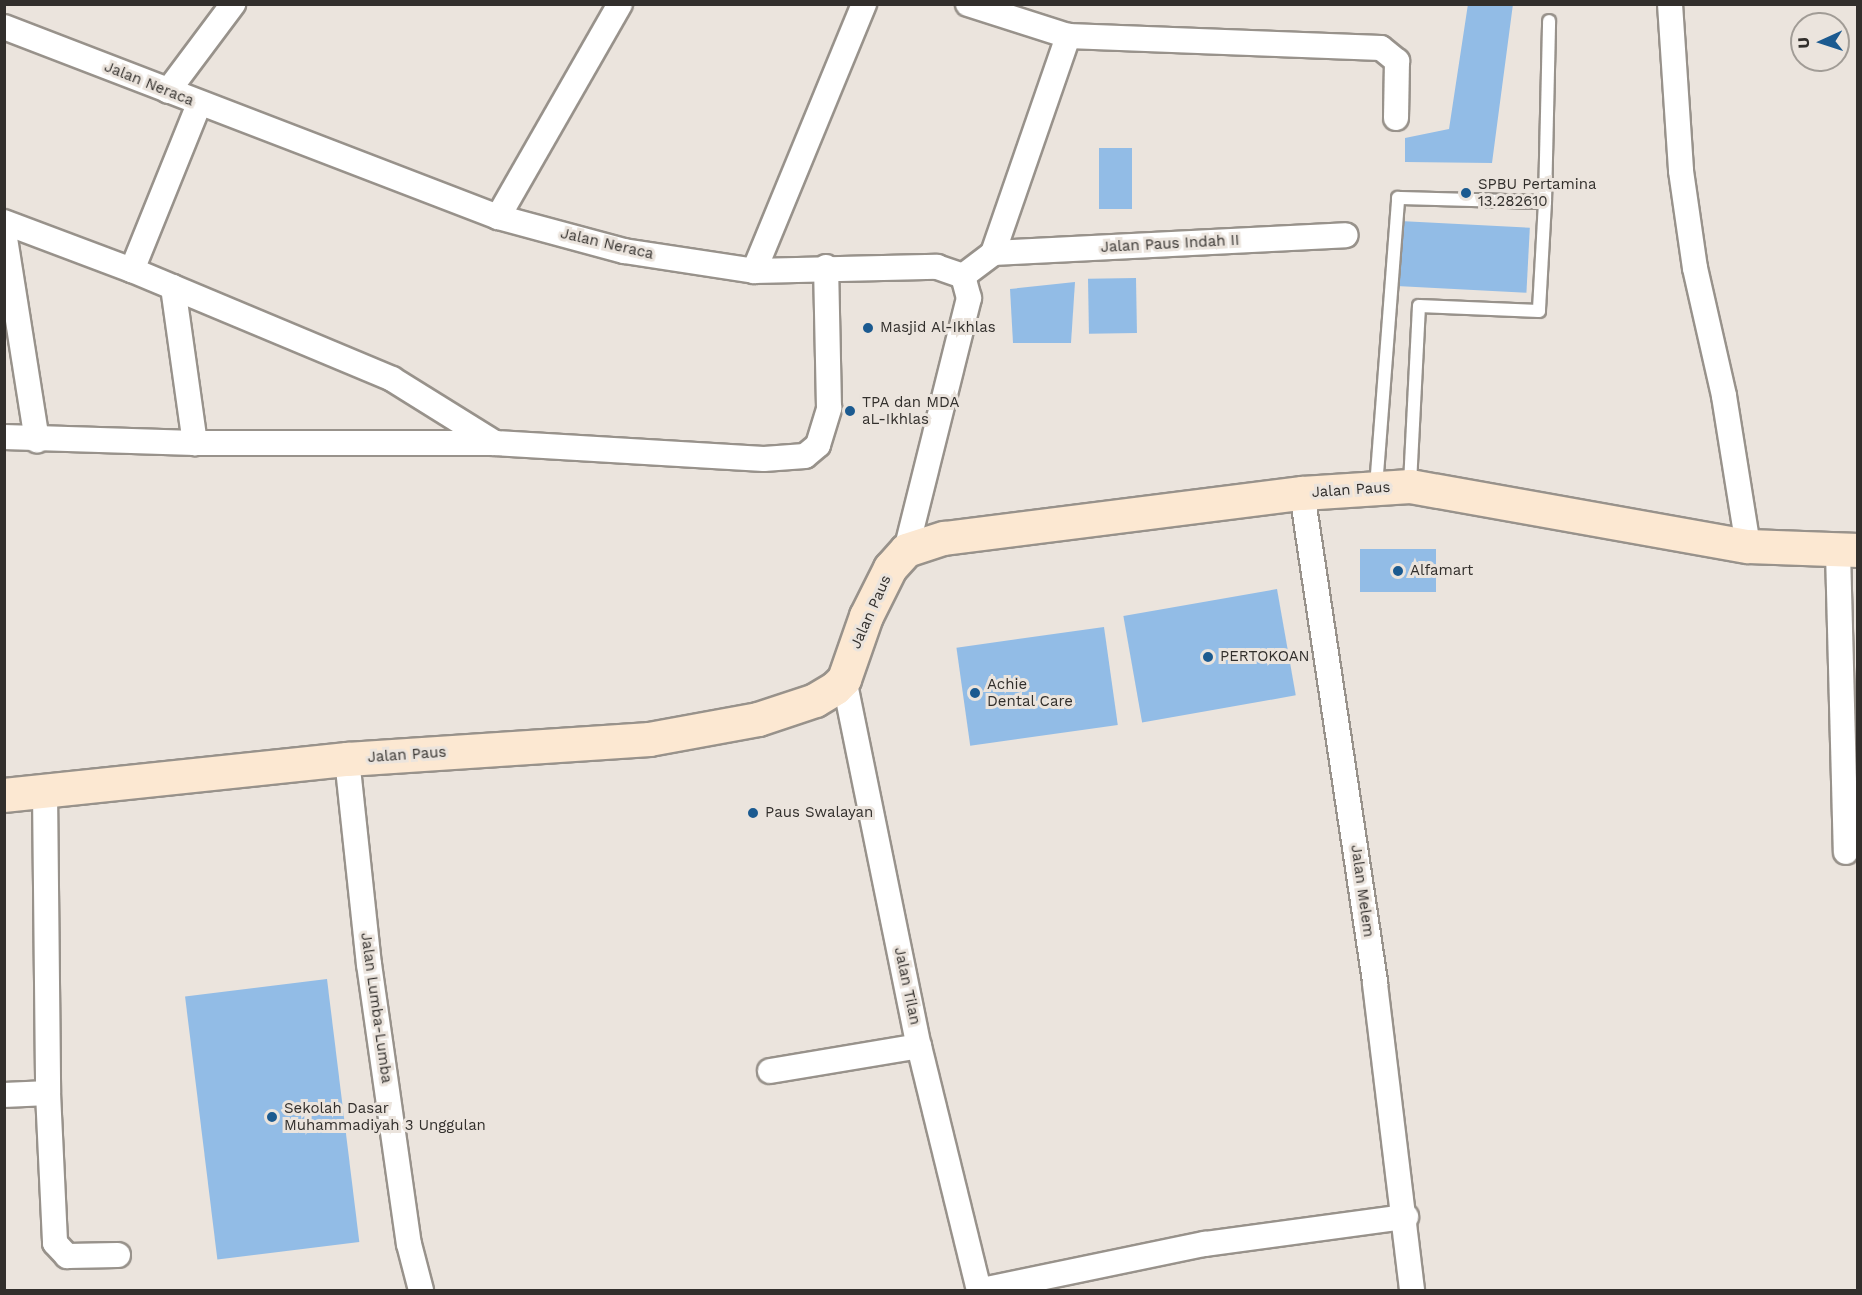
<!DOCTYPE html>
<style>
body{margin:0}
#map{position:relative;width:1862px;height:1295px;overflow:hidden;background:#ebe4dd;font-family:"Work Sans",sans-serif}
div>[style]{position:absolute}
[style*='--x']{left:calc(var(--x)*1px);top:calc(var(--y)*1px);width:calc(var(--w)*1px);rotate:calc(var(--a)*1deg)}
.building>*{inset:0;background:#92bce6;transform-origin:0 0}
.roads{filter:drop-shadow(2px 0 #98928b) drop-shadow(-2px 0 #98928b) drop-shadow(0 2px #98928b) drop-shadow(0 -2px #98928b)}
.service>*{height:12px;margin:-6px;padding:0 6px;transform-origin:6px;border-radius:6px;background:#fff}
.minor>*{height:24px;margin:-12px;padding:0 12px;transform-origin:12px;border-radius:12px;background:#fff}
.secondary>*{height:33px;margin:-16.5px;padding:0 16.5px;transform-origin:16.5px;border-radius:16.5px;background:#fce8d2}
.dots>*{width:16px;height:16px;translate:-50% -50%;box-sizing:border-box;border:3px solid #ebe4dd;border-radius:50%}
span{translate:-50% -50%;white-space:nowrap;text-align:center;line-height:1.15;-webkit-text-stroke:6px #ebe4dd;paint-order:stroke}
.street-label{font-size:15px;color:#322f2c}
.poi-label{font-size:15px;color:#322f2c}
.left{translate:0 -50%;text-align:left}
.frame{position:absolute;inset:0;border:6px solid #322f2c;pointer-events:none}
.north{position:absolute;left:1790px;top:12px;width:60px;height:60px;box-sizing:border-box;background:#ebe4dd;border:2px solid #a19c96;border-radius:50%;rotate:267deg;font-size:16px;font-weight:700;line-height:24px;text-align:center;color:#322f2c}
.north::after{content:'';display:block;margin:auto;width:21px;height:27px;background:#1b5a90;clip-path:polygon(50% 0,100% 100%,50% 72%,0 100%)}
</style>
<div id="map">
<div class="building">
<i style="clip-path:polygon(1468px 4px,1513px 4px,1492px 163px,1405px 162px,1405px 138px,1449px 129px)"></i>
<i style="left:1132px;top:148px;width:61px;height:33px;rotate:90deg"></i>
<i style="left:1400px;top:221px;width:130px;height:65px;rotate:3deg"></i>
<i style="left:1136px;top:278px;width:55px;height:48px;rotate:89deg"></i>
<i style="clip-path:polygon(1075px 282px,1071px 343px,1013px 343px,1010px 289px)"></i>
<i style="left:1436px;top:549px;width:43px;height:76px;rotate:90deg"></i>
<i style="left:1277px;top:589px;width:108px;height:156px;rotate:80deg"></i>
<i style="left:1104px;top:627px;width:99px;height:149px;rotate:82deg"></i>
<i style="left:327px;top:979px;width:265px;height:143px;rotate:83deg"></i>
</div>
<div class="roads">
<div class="service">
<i style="--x:1545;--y:202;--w:181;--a:-88.7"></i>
<i style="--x:1376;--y:487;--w:290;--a:-85.6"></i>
<i style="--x:1398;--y:198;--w:147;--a:1.6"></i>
<i style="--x:1545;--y:202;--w:109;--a:93.2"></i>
<i style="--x:1539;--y:311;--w:120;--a:-177.6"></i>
<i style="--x:1419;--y:306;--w:177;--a:92.9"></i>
</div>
<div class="minor">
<i style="--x:968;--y:4;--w:105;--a:17.7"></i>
<i style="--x:1068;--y:36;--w:313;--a:2.2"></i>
<i style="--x:1381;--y:48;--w:21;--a:39"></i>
<i style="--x:1397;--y:61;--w:57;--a:91"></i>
<i style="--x:1670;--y:4;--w:167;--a:86.2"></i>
<i style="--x:1681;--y:171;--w:98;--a:81.8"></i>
<i style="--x:1695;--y:268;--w:131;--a:77.2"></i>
<i style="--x:1724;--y:396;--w:152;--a:80.9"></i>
<i style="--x:4;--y:27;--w:529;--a:21.04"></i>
<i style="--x:498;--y:217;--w:131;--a:15.1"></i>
<i style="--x:624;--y:251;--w:132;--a:8.7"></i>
<i style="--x:754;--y:271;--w:183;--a:-1.3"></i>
<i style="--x:937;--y:267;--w:28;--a:19"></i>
<i style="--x:963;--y:276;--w:23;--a:75"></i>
<i style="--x:969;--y:298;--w:260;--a:104"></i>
<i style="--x:168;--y:91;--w:109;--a:-53.2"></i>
<i style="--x:498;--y:217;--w:245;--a:-60.2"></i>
<i style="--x:4;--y:222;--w:137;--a:20.6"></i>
<i style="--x:132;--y:270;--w:282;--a:22.7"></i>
<i style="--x:392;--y:379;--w:121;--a:31.9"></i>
<i style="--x:4;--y:232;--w:211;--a:81"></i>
<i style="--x:993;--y:253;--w:353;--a:-2.9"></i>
<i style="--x:132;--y:270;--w:179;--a:-68"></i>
<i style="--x:754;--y:271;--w:289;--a:-67.6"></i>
<i style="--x:963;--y:276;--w:38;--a:-37"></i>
<i style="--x:993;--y:253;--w:230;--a:-70.9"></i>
<i style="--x:173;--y:287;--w:158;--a:82"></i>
<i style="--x:4;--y:437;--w:191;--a:1.8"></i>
<i style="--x:195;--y:443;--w:300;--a:0"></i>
<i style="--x:495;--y:443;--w:269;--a:3.4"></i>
<i style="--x:764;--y:459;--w:41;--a:-4.2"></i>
<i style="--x:805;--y:456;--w:17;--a:-40"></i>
<i style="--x:818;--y:445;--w:39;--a:-73"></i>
<i style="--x:829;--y:408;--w:141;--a:-91.2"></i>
<i style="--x:1302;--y:493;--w:496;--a:81.5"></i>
<i style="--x:1375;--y:984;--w:308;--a:83.1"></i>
<i style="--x:1838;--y:552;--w:300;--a:88.5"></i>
<i style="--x:844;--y:679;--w:375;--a:78.5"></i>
<i style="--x:919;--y:1046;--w:251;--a:76.2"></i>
<i style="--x:347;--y:759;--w:206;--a:83.9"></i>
<i style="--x:369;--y:964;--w:283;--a:81.9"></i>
<i style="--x:409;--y:1244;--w:48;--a:75.4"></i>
<i style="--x:45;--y:791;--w:302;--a:89.4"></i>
<i style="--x:48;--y:1093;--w:150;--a:87.3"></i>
<i style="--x:55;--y:1243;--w:18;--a:47"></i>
<i style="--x:67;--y:1256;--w:51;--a:-1.1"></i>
<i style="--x:770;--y:1071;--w:151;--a:-9.5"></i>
<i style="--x:4;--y:1095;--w:44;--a:-2.6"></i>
<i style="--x:982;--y:1290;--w:228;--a:-11.7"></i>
<i style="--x:1205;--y:1244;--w:203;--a:-7.7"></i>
</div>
<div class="secondary">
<i style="--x:4;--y:795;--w:345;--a:-6"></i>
<i style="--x:347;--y:759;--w:303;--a:-3.8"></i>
<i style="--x:649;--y:739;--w:111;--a:-10.4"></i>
<i style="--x:758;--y:719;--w:60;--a:-18.4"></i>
<i style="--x:815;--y:700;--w:23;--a:-31"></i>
<i style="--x:835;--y:688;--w:13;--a:-45"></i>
<i style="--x:844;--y:679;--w:67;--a:-70.8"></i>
<i style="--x:866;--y:616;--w:54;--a:-63.4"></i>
<i style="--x:890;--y:568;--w:24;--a:-48"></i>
<i style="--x:906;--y:550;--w:40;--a:-18"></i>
<i style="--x:944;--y:538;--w:361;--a:-7.2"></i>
<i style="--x:1302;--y:493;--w:108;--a:-3.7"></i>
<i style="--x:1410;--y:486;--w:343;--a:10.1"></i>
<i style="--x:1748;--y:546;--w:110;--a:2.1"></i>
</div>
</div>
<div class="dots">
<i style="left:1466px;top:193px;background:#1b5a90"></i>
<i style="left:868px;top:328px;background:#1b5a90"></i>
<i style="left:850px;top:411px;background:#1b5a90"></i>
<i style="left:1398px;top:571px;background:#1b5a90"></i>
<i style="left:1208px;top:657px;background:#1b5a90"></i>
<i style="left:975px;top:693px;background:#1b5a90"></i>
<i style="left:753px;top:813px;background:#1b5a90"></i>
<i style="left:272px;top:1117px;background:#1b5a90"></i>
</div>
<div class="street-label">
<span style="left:149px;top:84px;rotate:22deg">Jalan Neraca</span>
<span style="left:607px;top:244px;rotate:13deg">Jalan Neraca</span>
<span style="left:1170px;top:244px;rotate:-3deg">Jalan Paus Indah II</span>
<span style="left:1351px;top:490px;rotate:-4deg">Jalan Paus</span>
<span style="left:871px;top:612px;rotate:-66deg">Jalan Paus</span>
<span style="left:407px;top:755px;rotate:-4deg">Jalan Paus</span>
<span style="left:1362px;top:891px;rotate:82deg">Jalan Melem</span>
<span style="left:907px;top:986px;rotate:78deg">Jalan Tilan</span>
<span style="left:376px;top:1008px;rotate:82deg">Jalan Lumba-Lumba</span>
</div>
<div class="poi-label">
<span class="left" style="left:1478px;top:193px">SPBU Pertamina<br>13.282610</span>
<span class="left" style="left:880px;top:328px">Masjid Al-Ikhlas</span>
<span class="left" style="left:862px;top:411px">TPA dan MDA<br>aL-Ikhlas</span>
<span class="left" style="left:1410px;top:571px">Alfamart</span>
<span class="left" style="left:1220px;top:657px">PERTOKOAN</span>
<span class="left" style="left:987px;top:693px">Achie<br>Dental Care</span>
<span class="left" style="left:765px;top:813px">Paus Swalayan</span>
<span class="left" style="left:284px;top:1117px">Sekolah Dasar<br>Muhammadiyah 3 Unggulan</span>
</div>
<div class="frame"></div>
<div class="north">U</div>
</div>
